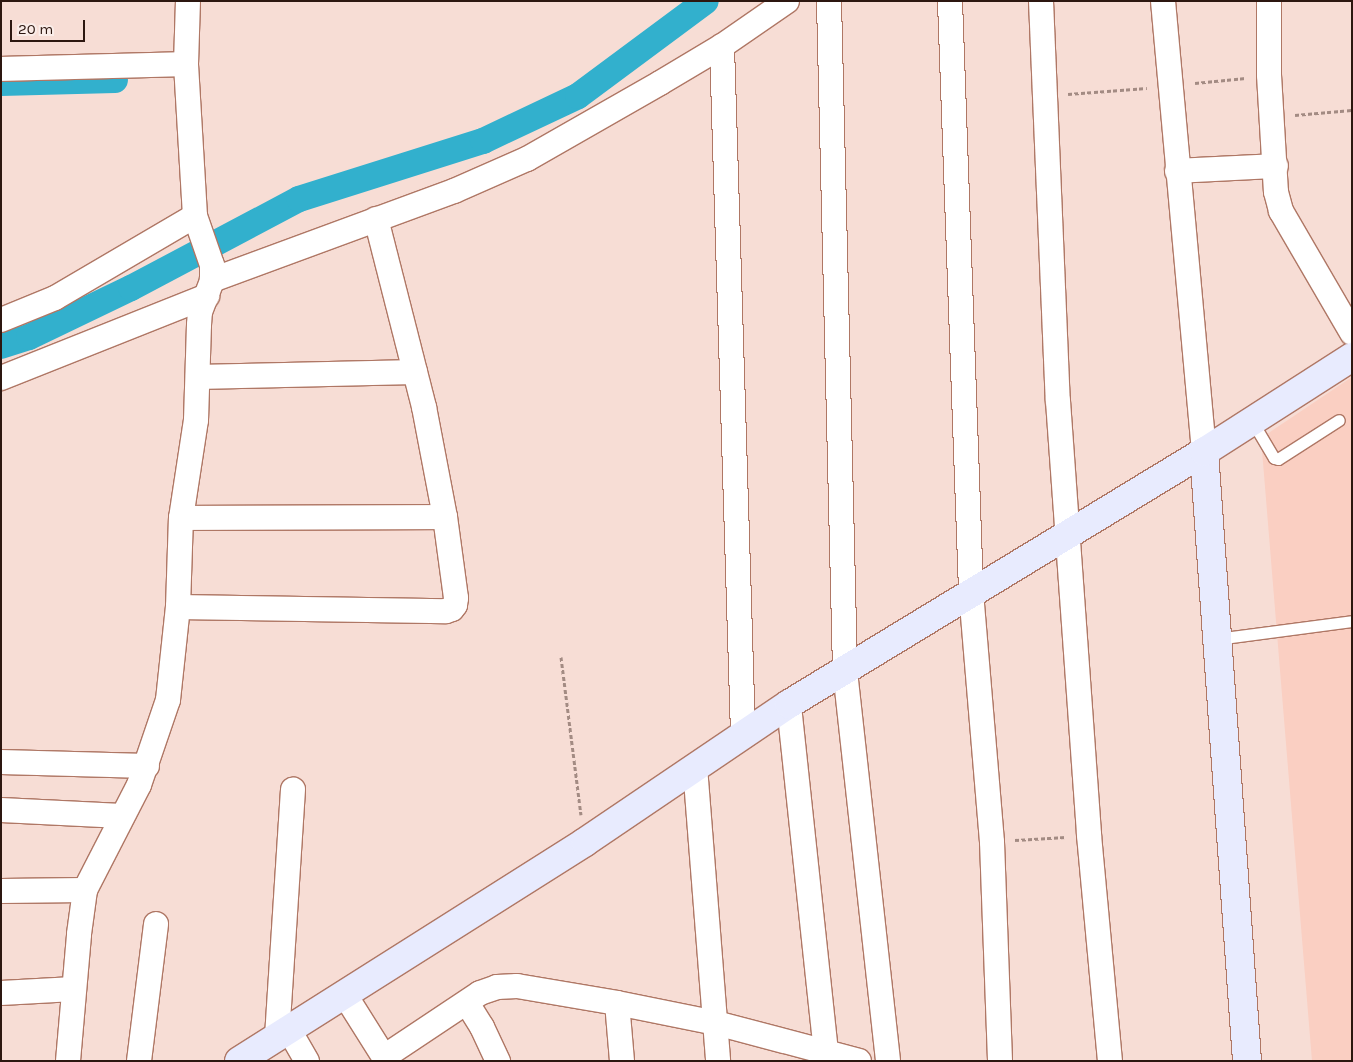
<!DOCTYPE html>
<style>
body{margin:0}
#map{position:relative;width:1353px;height:1062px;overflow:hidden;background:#f7ddd5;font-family:Karla,sans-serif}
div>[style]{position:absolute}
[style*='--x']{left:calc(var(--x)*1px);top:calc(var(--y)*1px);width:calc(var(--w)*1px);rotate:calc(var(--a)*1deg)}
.built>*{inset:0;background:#facfc2}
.canal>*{height:26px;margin:-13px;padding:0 13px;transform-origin:13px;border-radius:13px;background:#32b0cd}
.path>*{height:3px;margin-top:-1.5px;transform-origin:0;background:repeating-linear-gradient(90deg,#a38b83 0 4px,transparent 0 6.5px)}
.roads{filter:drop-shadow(1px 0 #af7765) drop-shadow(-1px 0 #af7765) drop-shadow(0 1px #af7765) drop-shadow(0 -1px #af7765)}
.lane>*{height:11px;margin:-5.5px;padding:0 5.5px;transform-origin:5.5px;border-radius:5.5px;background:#fff}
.street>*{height:24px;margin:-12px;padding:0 12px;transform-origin:12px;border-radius:12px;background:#fff}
.secondary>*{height:28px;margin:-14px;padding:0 14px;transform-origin:14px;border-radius:14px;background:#e8ebfe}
span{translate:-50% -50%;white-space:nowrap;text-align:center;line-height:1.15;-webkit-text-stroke:5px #faede9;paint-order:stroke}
.frame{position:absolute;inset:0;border:2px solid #2d1710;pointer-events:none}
.scale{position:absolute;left:10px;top:20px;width:75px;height:22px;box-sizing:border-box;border:2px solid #2d1710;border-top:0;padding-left:6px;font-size:15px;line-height:18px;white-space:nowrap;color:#2d1710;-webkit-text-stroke:4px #faede9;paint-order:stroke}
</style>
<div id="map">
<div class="built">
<i style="clip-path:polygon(1352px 377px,1352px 1061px,1312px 1061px,1261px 438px)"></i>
</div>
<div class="canal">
<i style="--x:1;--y:83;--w:114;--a:-1.5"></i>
<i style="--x:1;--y:346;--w:29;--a:-18"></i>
<i style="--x:29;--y:337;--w:113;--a:-25.7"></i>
<i style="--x:131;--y:288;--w:190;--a:-27.9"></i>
<i style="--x:299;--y:199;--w:193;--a:-17.5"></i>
<i style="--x:483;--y:141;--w:105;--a:-25.3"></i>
<i style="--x:578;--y:96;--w:159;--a:-36.6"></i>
</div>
<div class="path">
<i style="--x:1195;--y:83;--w:51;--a:-5.6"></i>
<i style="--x:1068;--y:94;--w:79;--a:-4.3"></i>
<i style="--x:1295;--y:115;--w:57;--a:-5"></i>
<i style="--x:561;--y:657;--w:159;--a:82.8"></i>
<i style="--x:1015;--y:840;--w:51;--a:-3.4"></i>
</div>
<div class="roads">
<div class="lane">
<i style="--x:1252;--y:421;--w:43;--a:59.3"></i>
<i style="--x:1274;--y:458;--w:4;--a:14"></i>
<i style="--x:1278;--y:459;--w:72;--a:-32.6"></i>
<i style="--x:1216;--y:639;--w:137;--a:-7.5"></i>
</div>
<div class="street">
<i style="--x:829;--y:1;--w:670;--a:88.63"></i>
<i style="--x:845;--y:671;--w:392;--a:83.7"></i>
<i style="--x:950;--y:1;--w:591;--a:87.96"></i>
<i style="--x:971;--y:592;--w:251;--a:85.2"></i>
<i style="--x:992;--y:842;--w:219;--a:87.9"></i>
<i style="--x:1041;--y:1;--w:400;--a:87.6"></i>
<i style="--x:1058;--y:401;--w:435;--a:85.9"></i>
<i style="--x:1089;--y:835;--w:227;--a:84.7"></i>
<i style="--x:1163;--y:1;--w:453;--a:84.8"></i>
<i style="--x:1269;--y:1;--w:74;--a:90"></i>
<i style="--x:1269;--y:75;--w:117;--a:86.6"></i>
<i style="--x:1276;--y:192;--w:20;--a:75"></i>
<i style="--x:1281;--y:211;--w:141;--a:59.8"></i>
<i style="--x:722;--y:46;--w:688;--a:88.25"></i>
<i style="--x:1;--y:69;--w:185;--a:-1.5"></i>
<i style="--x:1177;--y:171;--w:99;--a:-2.9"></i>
<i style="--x:212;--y:280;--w:258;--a:-20.2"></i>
<i style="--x:454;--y:191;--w:80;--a:-23.7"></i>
<i style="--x:527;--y:159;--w:153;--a:-29.7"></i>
<i style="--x:660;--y:83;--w:72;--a:-30.8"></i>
<i style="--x:722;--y:46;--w:79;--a:-34.7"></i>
<i style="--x:1;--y:320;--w:58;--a:-22.2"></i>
<i style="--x:55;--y:298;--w:162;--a:-30.4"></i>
<i style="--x:198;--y:377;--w:217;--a:-1.3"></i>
<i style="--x:1;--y:378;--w:222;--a:-21.7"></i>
<i style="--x:181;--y:518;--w:264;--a:-0.2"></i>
<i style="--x:178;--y:607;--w:268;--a:0.9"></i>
<i style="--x:446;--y:611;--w:6;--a:-18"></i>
<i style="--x:452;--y:609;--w:5;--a:-53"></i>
<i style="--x:455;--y:605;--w:7;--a:-82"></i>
<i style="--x:456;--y:598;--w:82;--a:-97.7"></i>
<i style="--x:445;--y:517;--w:112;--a:-100.8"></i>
<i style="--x:424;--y:407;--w:194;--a:-104.3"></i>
<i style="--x:1;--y:762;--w:146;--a:1.6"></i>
<i style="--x:695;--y:767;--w:295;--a:85.5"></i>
<i style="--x:1;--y:810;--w:121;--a:2.8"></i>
<i style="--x:1;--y:891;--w:84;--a:-0.7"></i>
<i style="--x:1;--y:993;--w:73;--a:-3.1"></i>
<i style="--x:345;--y:995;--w:73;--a:57.8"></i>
<i style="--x:384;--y:1057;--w:115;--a:-33.7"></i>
<i style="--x:480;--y:993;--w:18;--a:-19"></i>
<i style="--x:497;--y:987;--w:20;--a:-3"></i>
<i style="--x:517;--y:986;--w:101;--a:9.6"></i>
<i style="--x:467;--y:1003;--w:28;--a:58"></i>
<i style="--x:482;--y:1027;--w:38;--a:65"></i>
<i style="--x:289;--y:1030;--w:36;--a:60"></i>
<i style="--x:277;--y:1037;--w:248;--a:-86.3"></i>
<i style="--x:826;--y:1052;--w:34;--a:15"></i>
<i style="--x:68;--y:1061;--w:127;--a:-85"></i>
<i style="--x:79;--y:934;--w:44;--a:-82.2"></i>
<i style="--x:85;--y:890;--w:118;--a:-62.8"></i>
<i style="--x:139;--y:785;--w:90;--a:-71.2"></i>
<i style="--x:168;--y:700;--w:94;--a:-83.9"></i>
<i style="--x:178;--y:607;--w:89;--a:-88.1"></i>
<i style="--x:181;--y:518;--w:99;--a:-81.3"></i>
<i style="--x:196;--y:420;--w:95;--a:-88.2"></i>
<i style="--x:199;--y:325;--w:13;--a:-86"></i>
<i style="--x:200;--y:312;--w:34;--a:-69"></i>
<i style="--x:212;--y:280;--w:15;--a:-90"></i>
<i style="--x:212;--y:265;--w:52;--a:-109.1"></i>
<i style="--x:195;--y:216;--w:152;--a:-93.4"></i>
<i style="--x:186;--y:64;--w:63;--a:-88.2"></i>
<i style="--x:139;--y:1061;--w:138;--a:-82.9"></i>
<i style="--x:622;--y:1061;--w:58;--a:-94.9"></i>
<i style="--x:617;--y:1003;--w:101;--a:11.4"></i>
<i style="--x:716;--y:1023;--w:114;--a:14.8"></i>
<i style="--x:826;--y:1052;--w:350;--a:-96.1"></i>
</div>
<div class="secondary">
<i style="--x:1204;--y:452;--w:611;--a:85.96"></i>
<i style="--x:239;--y:1061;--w:409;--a:-32.3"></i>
<i style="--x:585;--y:842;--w:246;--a:-34.1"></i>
<i style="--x:789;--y:704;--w:486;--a:-31.3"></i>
<i style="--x:1204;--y:452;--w:176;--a:-32.7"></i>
</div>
</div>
<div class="frame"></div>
<div class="scale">20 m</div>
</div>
